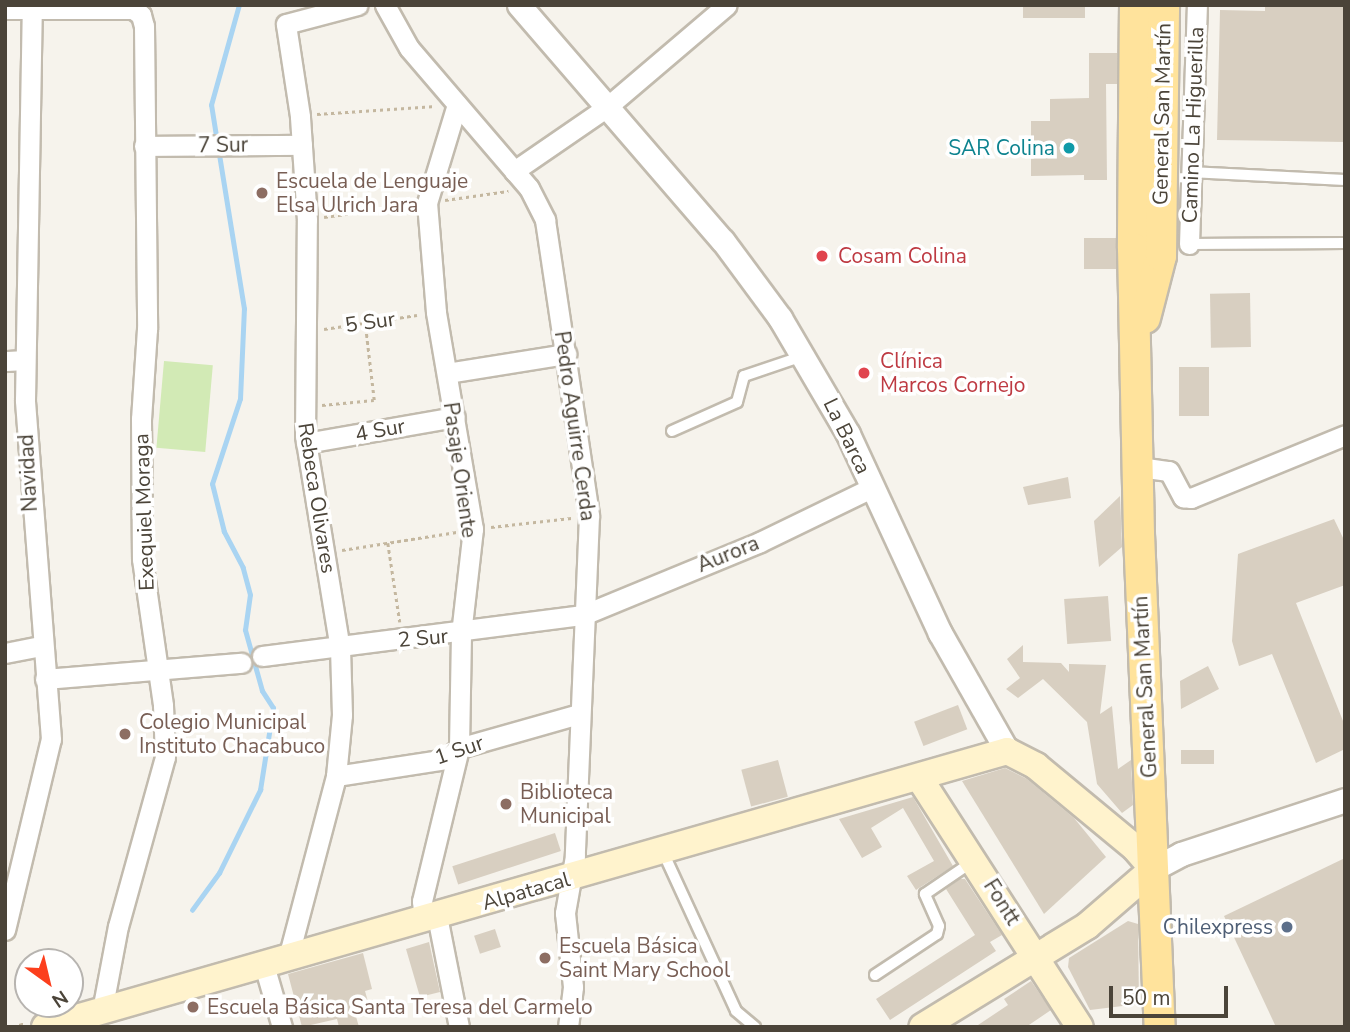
<!DOCTYPE html>
<meta charset="utf-8">
<style>
body{margin:0}
#map{position:relative;width:1350px;height:1032px;overflow:hidden;background:#f6f3ec;font-family:"Nunito Sans",sans-serif}
div>[style]{position:absolute}
[style*='--x']{left:calc(var(--x)*1px);top:calc(var(--y)*1px);width:calc(var(--w)*1px);rotate:calc(var(--a)*1deg)}
.green>*{inset:0;background:#d2eab5;transform-origin:0 0}
.stream>*{height:4.5px;margin:-2.25px;padding:0 2.25px;transform-origin:2.25px;border-radius:2.25px;background:#a9d4f2}
.building>*{inset:0;background:#d8cfc1;transform-origin:0 0}
.path>*{height:2.5px;margin-top:-1.25px;transform-origin:0;background:repeating-linear-gradient(90deg,#c4b79f 0 3.5px,transparent 0 7px)}
.roads{filter:drop-shadow(2px 0 #c2bbae) drop-shadow(-2px 0 #c2bbae) drop-shadow(0 2px #c2bbae) drop-shadow(0 -2px #c2bbae)}
.service>*{height:10px;margin:-5px;padding:0 5px;transform-origin:5px;border-radius:5px;background:#fff}
.minor>*{height:19px;margin:-9.5px;padding:0 9.5px;transform-origin:9.5px;border-radius:9.5px;background:#fff}
.tertiary>*{height:23px;margin:-11.5px;padding:0 11.5px;transform-origin:11.5px;border-radius:11.5px;background:#fff}
.secondary>*{height:26px;margin:-13px;padding:0 13px;transform-origin:13px;border-radius:13px;background:#fff3cd}
.primary>*{height:30px;margin:-15px;padding:0 15px;transform-origin:15px;border-radius:15px;background:#ffe39c}
.dots>*{width:19px;height:19px;translate:-50% -50%;box-sizing:border-box;border:4px solid #fff;border-radius:50%}
span{translate:-50% -50%;white-space:nowrap;text-align:center;line-height:1.15;-webkit-text-stroke:7px #fff;paint-order:stroke}
.street-label{font-size:21px;color:#4b4439}
.culture-label{font-size:21px;color:#0d838f}
.right{translate:-100% -50%;text-align:right}
.education-label{font-size:21px;color:#785e54}
.left{translate:0 -50%;text-align:left}
.health-label{font-size:21px;color:#be3a42}
.service-label{font-size:21px;color:#4e5e75}
.frame{position:absolute;inset:0;border:7px solid #4b4439;pointer-events:none}
.north{position:absolute;left:14px;top:948px;width:70px;height:70px;box-sizing:border-box;background:#fff;border:2px solid #b7b4b0;border-radius:50%;rotate:146deg;font-size:19px;font-weight:700;line-height:28px;text-align:center;color:#4b4439}
.north::after{content:'';display:block;margin:auto;width:24px;height:32px;background:#fc3f1d;clip-path:polygon(50% 0,100% 100%,50% 72%,0 100%)}
.scale{position:absolute;left:1109px;top:986px;width:119px;height:32px;box-sizing:border-box;border:4px solid #4b4439;border-top:0;padding-left:9px;font-size:21px;line-height:24px;white-space:nowrap;color:#4b4439;-webkit-text-stroke:5px #fff;paint-order:stroke}
</style>
<div id="map">
<div class="green">
<i style="left:164px;top:361px;width:49px;height:87px;rotate:5deg"></i>
</div>
<div class="stream">
<i style="--x:216;--y:136;--w:31;--a:-99"></i>
<i style="--x:211;--y:105;--w:104;--a:-74.4"></i>
<i style="--x:192;--y:910;--w:46;--a:-53.9"></i>
<i style="--x:219;--y:873;--w:93;--a:-63.7"></i>
<i style="--x:260;--y:790;--w:83;--a:-81"></i>
<i style="--x:273;--y:708;--w:20;--a:-123"></i>
<i style="--x:262;--y:691;--w:63;--a:-105.6"></i>
<i style="--x:245;--y:630;--w:35;--a:-82"></i>
<i style="--x:250;--y:595;--w:28;--a:-105"></i>
<i style="--x:243;--y:568;--w:41;--a:-117.8"></i>
<i style="--x:224;--y:532;--w:49;--a:-104"></i>
<i style="--x:212;--y:484;--w:89;--a:-71.8"></i>
<i style="--x:240;--y:399;--w:90;--a:-87.5"></i>
<i style="--x:244;--y:309;--w:156;--a:-99.2"></i>
</div>
<div class="building">
<i style="left:1023px;top:5px;width:62px;height:13px"></i>
<i style="clip-path:polygon(1265px 5px,1345px 5px,1345px 142px,1217px 140px,1220px 10px,1265px 11px)"></i>
<i style="clip-path:polygon(1089px 53px,1117px 53px,1117px 84px,1106px 84px,1107px 180px,1084px 180px,1084px 175px,1031px 176px,1031px 121px,1050px 121px,1050px 99px,1089px 98px)"></i>
<i style="left:1084px;top:238px;width:32px;height:31px"></i>
<i style="left:1250px;top:293px;width:54px;height:40px;rotate:89deg"></i>
<i style="left:1179px;top:367px;width:30px;height:49px"></i>
<i style="clip-path:polygon(1068px 477px,1071px 498px,1028px 505px,1023px 487px)"></i>
<i style="clip-path:polygon(1120px 496px,1122px 547px,1099px 567px,1094px 521px)"></i>
<i style="clip-path:polygon(1334px 519px,1345px 542px,1345px 585px,1296px 603px,1345px 726px,1345px 749px,1316px 763px,1272px 654px,1239px 666px,1232px 641px,1238px 554px)"></i>
<i style="left:1108px;top:596px;width:45px;height:44px;rotate:86deg"></i>
<i style="clip-path:polygon(1023px 645px,1023px 662px,1061px 663px,1069px 672px,1069px 664px,1106px 665px,1100px 714px,1112px 706px,1118px 769px,1131px 760px,1133px 805px,1122px 813px,1097px 784px,1087px 722px,1043px 679px,1018px 698px,1006px 689px,1020px 678px,1007px 659px)"></i>
<i style="clip-path:polygon(1208px 666px,1219px 689px,1181px 709px,1180px 681px)"></i>
<i style="left:958px;top:705px;width:26px;height:47px;rotate:69deg"></i>
<i style="left:1214px;top:750px;width:14px;height:33px;rotate:90deg"></i>
<i style="left:778px;top:760px;width:38px;height:38px;rotate:75deg"></i>
<i style="clip-path:polygon(1005px 768px,1027px 779px,1074px 818px,1106px 857px,1044px 914px,962px 781px)"></i>
<i style="clip-path:polygon(913px 797px,953px 866px,916px 890px,907px 876px,934px 861px,903px 808px,871px 828px,882px 847px,862px 858px,839px 819px)"></i>
<i style="left:555px;top:833px;width:19px;height:108px;rotate:72deg"></i>
<i style="clip-path:polygon(1345px 858px,1345px 1027px,1276px 1027px,1224px 916px)"></i>
<i style="clip-path:polygon(960px 879px,965px 879px,1002px 935px,990px 942px,996px 951px,890px 1020px,876px 999px,975px 935px,946px 889px)"></i>
<i style="clip-path:polygon(1128px 921px,1138px 924px,1139px 1004px,1090px 1010px,1068px 967px,1069px 958px)"></i>
<i style="left:495px;top:929px;width:19px;height:22px;rotate:72deg"></i>
<i style="clip-path:polygon(429px 942px,440px 992px,420px 997px,406px 949px)"></i>
<i style="clip-path:polygon(363px 953px,372px 989px,365px 991px,370px 1009px,355px 1013px,359px 1027px,339px 1027px,337px 1019px,302px 1027px,288px 974px)"></i>
<i style="clip-path:polygon(1031px 981px,1051px 1010px,1026px 1027px,975px 1027px,1008px 1005px,1004px 999px)"></i>
</div>
<div class="path">
<i style="--x:317;--y:114;--w:119;--a:-3.8"></i>
<i style="--x:445;--y:200;--w:64;--a:-8.1"></i>
<i style="--x:324;--y:217;--w:88;--a:-7.9"></i>
<i style="--x:324;--y:329;--w:94;--a:-8.6"></i>
<i style="--x:322;--y:405;--w:52;--a:-5.5"></i>
<i style="--x:374;--y:400;--w:78;--a:-96.7"></i>
<i style="--x:491;--y:527;--w:81;--a:-6.4"></i>
<i style="--x:388;--y:543;--w:80;--a:81.4"></i>
<i style="--x:342;--y:550;--w:116;--a:-8.9"></i>
<i style="--x:13;--y:1027;--w:13;--a:-18"></i>
</div>
<div class="roads">
<div class="service">
<i style="--x:1190;--y:172;--w:155;--a:3"></i>
<i style="--x:1189;--y:244;--w:156;--a:-0.4"></i>
<i style="--x:672;--y:431;--w:71;--a:-24"></i>
<i style="--x:737;--y:402;--w:27;--a:-75"></i>
<i style="--x:744;--y:376;--w:62;--a:-18.7"></i>
<i style="--x:663;--y:852;--w:175;--a:65.3"></i>
<i style="--x:736;--y:1011;--w:25;--a:40"></i>
<i style="--x:875;--y:975;--w:74;--a:-33.5"></i>
<i style="--x:937;--y:934;--w:8;--a:-76"></i>
<i style="--x:939;--y:926;--w:35;--a:-114"></i>
<i style="--x:925;--y:894;--w:57;--a:-34.2"></i>
</div>
<div class="minor">
<i style="--x:385;--y:5;--w:49;--a:60.8"></i>
<i style="--x:409;--y:48;--w:184;--a:49.4"></i>
<i style="--x:529;--y:188;--w:36;--a:63"></i>
<i style="--x:545;--y:220;--w:299;--a:81.5"></i>
<i style="--x:589;--y:516;--w:340;--a:92.4"></i>
<i style="--x:575;--y:856;--w:58;--a:100"></i>
<i style="--x:565;--y:913;--w:74;--a:83.8"></i>
<i style="--x:573;--y:987;--w:40;--a:97.1"></i>
<i style="--x:5;--y:9;--w:128;--a:0"></i>
<i style="--x:133;--y:9;--w:10;--a:37"></i>
<i style="--x:141;--y:15;--w:11;--a:75"></i>
<i style="--x:144;--y:26;--w:303;--a:89.4"></i>
<i style="--x:147;--y:329;--w:90;--a:93.8"></i>
<i style="--x:141;--y:419;--w:140;--a:89.6"></i>
<i style="--x:142;--y:559;--w:148;--a:81.8"></i>
<i style="--x:163;--y:705;--w:52;--a:87.8"></i>
<i style="--x:165;--y:757;--w:175;--a:105.5"></i>
<i style="--x:118;--y:926;--w:86;--a:100.7"></i>
<i style="--x:144;--y:146;--w:158;--a:-0.4"></i>
<i style="--x:514;--y:171;--w:113;--a:-34.5"></i>
<i style="--x:607;--y:107;--w:157;--a:-40.4"></i>
<i style="--x:1189;--y:244;--w:239;--a:-88.1"></i>
<i style="--x:5;--y:361;--w:20;--a:-3"></i>
<i style="--x:447;--y:373;--w:121;--a:-9.1"></i>
<i style="--x:306;--y:443;--w:151;--a:-9.9"></i>
<i style="--x:1139;--y:467;--w:30;--a:8"></i>
<i style="--x:1169;--y:471;--w:30;--a:62"></i>
<i style="--x:1183;--y:497;--w:8;--a:7"></i>
<i style="--x:1191;--y:498;--w:166;--a:-22.2"></i>
<i style="--x:5;--y:653;--w:37;--a:-11"></i>
<i style="--x:262;--y:656;--w:324;--a:-7.3"></i>
<i style="--x:583;--y:615;--w:191;--a:-22.4"></i>
<i style="--x:760;--y:542;--w:123;--a:-25.9"></i>
<i style="--x:45;--y:679;--w:197;--a:-4.7"></i>
<i style="--x:336;--y:776;--w:111;--a:-8.8"></i>
<i style="--x:446;--y:759;--w:17;--a:-40"></i>
<i style="--x:459;--y:748;--w:125;--a:-15.8"></i>
<i style="--x:437;--y:916;--w:113;--a:78.8"></i>
<i style="--x:424;--y:920;--w:19;--a:-96"></i>
<i style="--x:422;--y:901;--w:157;--a:-76.4"></i>
<i style="--x:459;--y:748;--w:114;--a:-89"></i>
<i style="--x:461;--y:634;--w:106;--a:-83.5"></i>
<i style="--x:473;--y:529;--w:220;--a:-99.7"></i>
<i style="--x:436;--y:312;--w:109;--a:-94.7"></i>
<i style="--x:427;--y:203;--w:103;--a:-73.1"></i>
<i style="--x:5;--y:930;--w:196;--a:-76.5"></i>
<i style="--x:51;--y:739;--w:340;--a:-94.4"></i>
<i style="--x:25;--y:400;--w:391;--a:-89"></i>
<i style="--x:288;--y:958;--w:188;--a:-75.2"></i>
<i style="--x:336;--y:776;--w:61;--a:-84.4"></i>
<i style="--x:342;--y:715;--w:66;--a:-91.7"></i>
<i style="--x:340;--y:649;--w:216;--a:-99.3"></i>
<i style="--x:305;--y:436;--w:216;--a:-89.5"></i>
<i style="--x:307;--y:220;--w:104;--a:-93.9"></i>
<i style="--x:300;--y:116;--w:93;--a:-98.7"></i>
<i style="--x:286;--y:24;--w:74;--a:-14.8"></i>
<i style="--x:264;--y:965;--w:65;--a:73.8"></i>
</div>
<div class="tertiary">
<i style="--x:519;--y:5;--w:312;--a:49.2"></i>
<i style="--x:723;--y:241;--w:96;--a:53.5"></i>
<i style="--x:780;--y:318;--w:134;--a:59.6"></i>
<i style="--x:848;--y:434;--w:219;--a:65.2"></i>
<i style="--x:940;--y:633;--w:136;--a:60.4"></i>
<i style="--x:1153;--y:869;--w:32;--a:-28"></i>
<i style="--x:1181;--y:854;--w:173;--a:-18.2"></i>
</div>
<div class="secondary">
<i style="--x:920;--y:779;--w:295;--a:57.2"></i>
<i style="--x:45;--y:1027;--w:1001;--a:-16.01"></i>
<i style="--x:1007;--y:751;--w:33;--a:27"></i>
<i style="--x:1036;--y:766;--w:129;--a:39.6"></i>
<i style="--x:1135;--y:848;--w:28;--a:49"></i>
<i style="--x:1153;--y:869;--w:87;--a:139.2"></i>
<i style="--x:1087;--y:926;--w:193;--a:148.5"></i>
</div>
<div class="primary">
<i style="--x:1135;--y:5;--w:243;--a:90.5"></i>
<i style="--x:1133;--y:248;--w:286;--a:88.8"></i>
<i style="--x:1139;--y:534;--w:493;--a:87.6"></i>
<i style="--x:1145;--y:318;--w:64;--a:-75.5"></i>
<i style="--x:1161;--y:256;--w:251;--a:-89.3"></i>
</div>
</div>
<div class="dots">
<i style="left:1069px;top:148px;background:#0f9aa8"></i>
<i style="left:262px;top:193px;background:#8d6e63"></i>
<i style="left:822px;top:256px;background:#e0444e"></i>
<i style="left:864px;top:373px;background:#e0444e"></i>
<i style="left:125px;top:734px;background:#8d6e63"></i>
<i style="left:506px;top:804px;background:#8d6e63"></i>
<i style="left:1287px;top:927px;background:#5c6f8a"></i>
<i style="left:545px;top:958px;background:#8d6e63"></i>
<i style="left:193px;top:1007px;background:#8d6e63"></i>
</div>
<div class="street-label">
<span style="left:1162px;top:114px;rotate:-89deg">General San Martín</span>
<span style="left:1193px;top:125px;rotate:-88deg">Camino La Higuerilla</span>
<span style="left:223px;top:145px;rotate:-1deg">7 Sur</span>
<span style="left:370px;top:322px;rotate:-8deg">5 Sur</span>
<span style="left:575px;top:426px;rotate:82deg">Pedro Aguirre Cerda</span>
<span style="left:380px;top:430px;rotate:-10deg">4 Sur</span>
<span style="left:847px;top:436px;rotate:64deg">La Barca</span>
<span style="left:460px;top:470px;rotate:82deg">Pasaje Oriente</span>
<span style="left:28px;top:473px;rotate:-93deg">Navidad</span>
<span style="left:317px;top:498px;rotate:81deg">Rebeca Olivares</span>
<span style="left:144px;top:512px;rotate:-92deg">Exequiel Moraga</span>
<span style="left:728px;top:554px;rotate:-22deg">Aurora</span>
<span style="left:423px;top:638px;rotate:-5deg">2 Sur</span>
<span style="left:1145px;top:687px;rotate:-93deg">General San Martín</span>
<span style="left:459px;top:750px;rotate:-19deg">1 Sur</span>
<span style="left:526px;top:891px;rotate:-16deg">Alpatacal</span>
<span style="left:1002px;top:902px;rotate:58deg">Fontt</span>
</div>
<div class="culture-label">
<span class="right" style="left:1055px;top:148px">SAR Colina</span>
</div>
<div class="education-label">
<span class="left" style="left:276px;top:193px">Escuela de Lenguaje<br>Elsa Ulrich Jara</span>
<span class="left" style="left:139px;top:734px">Colegio Municipal<br>Instituto Chacabuco</span>
<span class="left" style="left:520px;top:804px">Biblioteca<br>Municipal</span>
<span class="left" style="left:559px;top:958px">Escuela Básica<br>Saint Mary School</span>
<span class="left" style="left:207px;top:1007px">Escuela Básica Santa Teresa del Carmelo</span>
</div>
<div class="health-label">
<span class="left" style="left:838px;top:256px">Cosam Colina</span>
<span class="left" style="left:880px;top:373px">Clínica<br>Marcos Cornejo</span>
</div>
<div class="service-label">
<span class="right" style="left:1273px;top:927px">Chilexpress</span>
</div>
<div class="frame"></div>
<div class="north">N</div>
<div class="scale">50 m</div>
</div>
